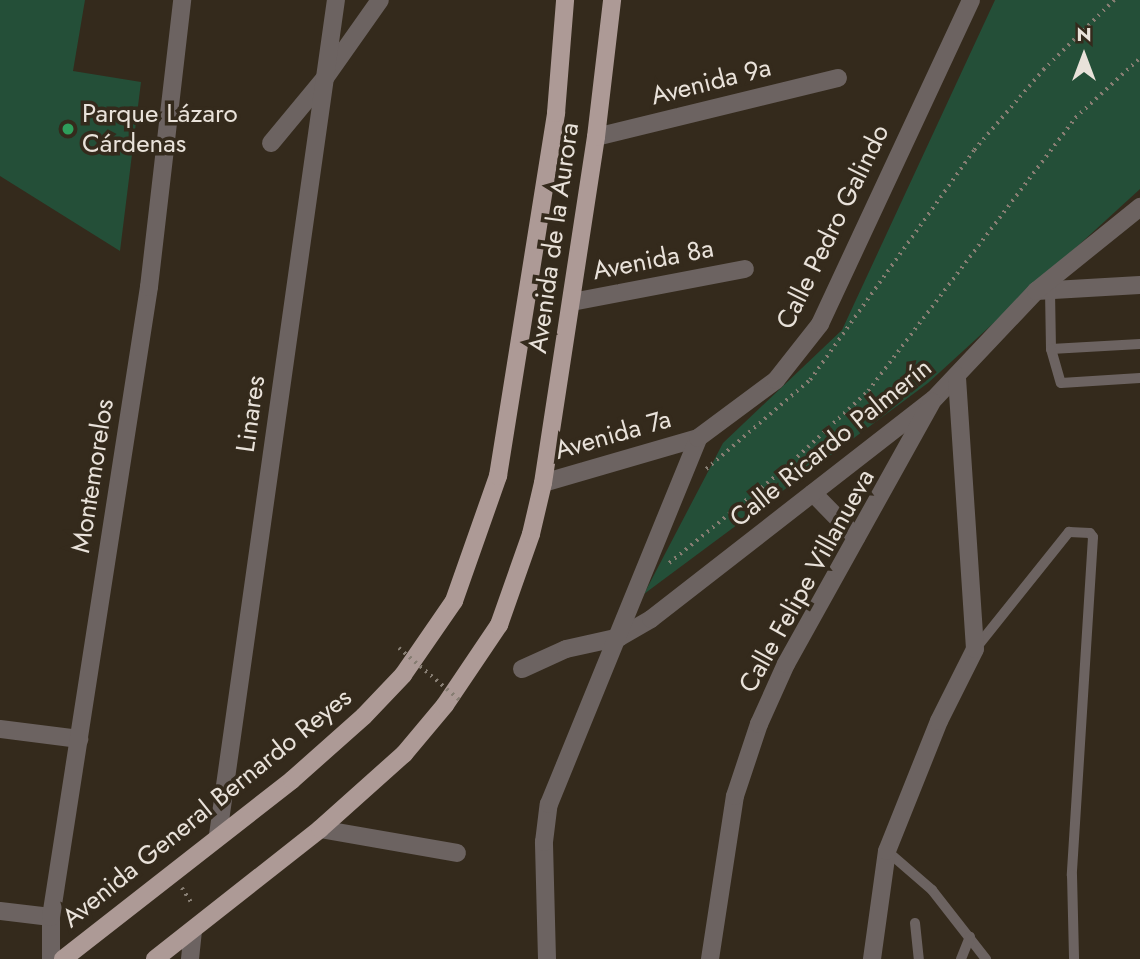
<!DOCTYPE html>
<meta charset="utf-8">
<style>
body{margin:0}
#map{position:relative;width:1140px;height:959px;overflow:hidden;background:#342a1c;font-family:Jost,sans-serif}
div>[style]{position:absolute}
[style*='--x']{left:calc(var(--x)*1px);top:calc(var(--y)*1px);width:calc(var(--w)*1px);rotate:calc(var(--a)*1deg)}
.green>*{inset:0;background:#244f38}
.path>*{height:3.5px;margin-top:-1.75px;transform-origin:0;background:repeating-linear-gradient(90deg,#877e73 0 2px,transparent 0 7px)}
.lane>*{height:10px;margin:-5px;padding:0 5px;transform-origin:5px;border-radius:5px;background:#6c6361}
.street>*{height:18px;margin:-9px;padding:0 9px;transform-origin:9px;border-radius:9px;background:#6c6361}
.primary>*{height:18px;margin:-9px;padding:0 9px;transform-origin:9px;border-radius:9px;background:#ad9a96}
.path-bridge>*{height:3.5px;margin-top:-1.75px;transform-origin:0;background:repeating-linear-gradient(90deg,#877e73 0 2px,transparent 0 7px)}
.dots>*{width:19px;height:19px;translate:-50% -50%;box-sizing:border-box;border:4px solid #342a1c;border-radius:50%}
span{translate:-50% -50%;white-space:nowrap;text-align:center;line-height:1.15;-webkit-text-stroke:7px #342a1c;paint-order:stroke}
.street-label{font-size:26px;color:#e9e2da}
.poi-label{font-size:26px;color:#e9e2da}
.left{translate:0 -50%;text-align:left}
.north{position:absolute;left:1049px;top:21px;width:70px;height:70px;-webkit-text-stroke:5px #342a1c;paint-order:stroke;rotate:0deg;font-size:19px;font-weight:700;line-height:28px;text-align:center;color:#e9e2da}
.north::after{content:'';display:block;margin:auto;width:24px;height:32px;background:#e9e2da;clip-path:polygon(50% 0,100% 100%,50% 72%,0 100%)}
</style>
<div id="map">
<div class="green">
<i style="clip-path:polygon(0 0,85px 0,73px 71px,141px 82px,120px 251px,0 176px)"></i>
<i style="clip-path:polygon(995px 0,1140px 0,1140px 189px,928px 383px,644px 594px,723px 443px,842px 330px)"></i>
</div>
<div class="path">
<i style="--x:706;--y:469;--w:137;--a:-40.6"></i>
<i style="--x:810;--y:380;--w:282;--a:-54.5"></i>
<i style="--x:974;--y:150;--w:106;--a:-49.2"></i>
<i style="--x:1043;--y:70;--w:100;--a:-44.6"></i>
<i style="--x:669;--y:563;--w:146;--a:-39.2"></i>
<i style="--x:782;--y:471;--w:117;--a:-42.9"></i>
<i style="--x:868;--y:391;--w:343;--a:-52.8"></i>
<i style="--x:1075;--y:118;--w:88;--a:-42.7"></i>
<i style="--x:182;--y:888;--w:20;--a:57"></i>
</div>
<div class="lane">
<i style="--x:1050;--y:291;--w:58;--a:89"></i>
<i style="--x:1051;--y:349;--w:89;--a:-3.2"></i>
<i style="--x:1051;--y:349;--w:35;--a:74"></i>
<i style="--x:1061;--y:383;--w:79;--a:-3.6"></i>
<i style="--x:976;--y:648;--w:149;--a:-51.3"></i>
<i style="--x:1069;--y:532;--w:21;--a:3"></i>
<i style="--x:1090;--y:533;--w:5;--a:53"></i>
<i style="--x:1093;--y:537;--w:339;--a:93.6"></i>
<i style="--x:1072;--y:875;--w:84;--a:88.6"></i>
<i style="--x:887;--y:851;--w:60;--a:40.9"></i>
<i style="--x:932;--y:890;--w:88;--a:52"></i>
<i style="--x:915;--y:923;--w:36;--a:84"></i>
<i style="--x:961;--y:959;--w:24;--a:-68"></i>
</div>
<div class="street">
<i style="--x:596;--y:137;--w:249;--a:-13.7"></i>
<i style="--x:271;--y:143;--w:85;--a:-50.3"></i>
<i style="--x:325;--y:78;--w:95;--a:-54.8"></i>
<i style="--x:1036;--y:291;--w:104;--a:-3.3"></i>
<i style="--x:572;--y:302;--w:176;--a:-10.8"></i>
<i style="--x:543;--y:483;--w:161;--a:-16.2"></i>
<i style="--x:813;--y:493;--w:62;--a:45.7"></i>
<i style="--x:522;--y:669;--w:48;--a:-24.4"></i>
<i style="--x:566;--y:649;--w:55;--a:-12.5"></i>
<i style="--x:620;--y:637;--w:36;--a:-30"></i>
<i style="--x:651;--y:619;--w:358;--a:-37.9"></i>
<i style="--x:934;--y:399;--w:149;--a:-46.6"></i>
<i style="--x:1036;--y:291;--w:134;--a:-38.9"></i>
<i style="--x:0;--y:729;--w:80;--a:7.2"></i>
<i style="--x:320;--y:829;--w:139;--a:9.9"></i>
<i style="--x:218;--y:835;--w:843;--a:-81.96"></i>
<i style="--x:0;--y:911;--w:51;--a:6.7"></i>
<i style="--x:51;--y:959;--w:42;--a:-90"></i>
<i style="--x:51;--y:917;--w:638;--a:-81.16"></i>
<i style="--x:149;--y:287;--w:289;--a:-83.4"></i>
<i style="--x:190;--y:959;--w:29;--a:-84"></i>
<i style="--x:547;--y:959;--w:117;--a:-91.5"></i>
<i style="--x:544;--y:842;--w:38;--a:-83"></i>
<i style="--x:549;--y:804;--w:395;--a:-67.8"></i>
<i style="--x:698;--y:438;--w:97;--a:-36.6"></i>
<i style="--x:776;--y:380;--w:71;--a:-51.8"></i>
<i style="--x:820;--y:324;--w:357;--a:-65"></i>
<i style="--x:710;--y:959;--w:165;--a:-81.3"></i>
<i style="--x:735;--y:796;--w:76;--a:-71.6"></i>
<i style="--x:759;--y:724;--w:66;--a:-65.8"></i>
<i style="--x:786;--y:664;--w:300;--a:-60.9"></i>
<i style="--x:872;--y:959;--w:109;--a:-82.1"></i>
<i style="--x:887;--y:851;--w:140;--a:-68.2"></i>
<i style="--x:939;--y:721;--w:80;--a:-63.4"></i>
<i style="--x:975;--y:649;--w:274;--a:-93.8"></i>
</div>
<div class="primary">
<i style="--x:63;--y:959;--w:291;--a:-38"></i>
<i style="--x:292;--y:780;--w:96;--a:-41.6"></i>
<i style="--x:364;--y:716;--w:57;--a:-46.4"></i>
<i style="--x:403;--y:675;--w:90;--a:-55.4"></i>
<i style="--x:454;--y:601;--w:133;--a:-70.6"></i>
<i style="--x:498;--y:476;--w:368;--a:-80.9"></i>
<i style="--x:556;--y:113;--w:113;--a:-85.4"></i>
<i style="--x:155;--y:959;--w:210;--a:-38.2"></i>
<i style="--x:320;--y:829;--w:113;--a:-41.8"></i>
<i style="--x:404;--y:754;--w:64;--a:-50.1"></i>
<i style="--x:445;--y:705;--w:97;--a:-56"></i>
<i style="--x:499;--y:625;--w:96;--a:-70.6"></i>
<i style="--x:531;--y:534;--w:52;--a:-76.8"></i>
<i style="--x:543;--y:483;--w:350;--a:-81.3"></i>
<i style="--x:596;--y:137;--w:138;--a:-83.3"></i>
</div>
<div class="path-bridge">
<i style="--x:399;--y:648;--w:83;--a:40.6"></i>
</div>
<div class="dots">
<i style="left:68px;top:129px;background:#2e9e5b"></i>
</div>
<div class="street-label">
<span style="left:711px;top:82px;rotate:-14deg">Avenida 9a</span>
<span style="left:833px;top:227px;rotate:-64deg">Calle Pedro Galindo</span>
<span style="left:554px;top:238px;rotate:-82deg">Avenida de la Aurora</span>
<span style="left:653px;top:260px;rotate:-11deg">Avenida 8a</span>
<span style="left:251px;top:414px;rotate:-82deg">Linares</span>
<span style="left:613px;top:435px;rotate:-16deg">Avenida 7a</span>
<span style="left:831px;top:443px;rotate:-39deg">Calle Ricardo Palmerín</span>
<span style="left:93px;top:476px;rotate:-81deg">Montemorelos</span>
<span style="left:807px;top:581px;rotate:-61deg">Calle Felipe Villanueva</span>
<span style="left:207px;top:808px;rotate:-39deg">Avenida General Bernardo Reyes</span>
</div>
<div class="poi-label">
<span class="left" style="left:82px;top:129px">Parque Lázaro<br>Cárdenas</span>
</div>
<div class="north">N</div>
</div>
